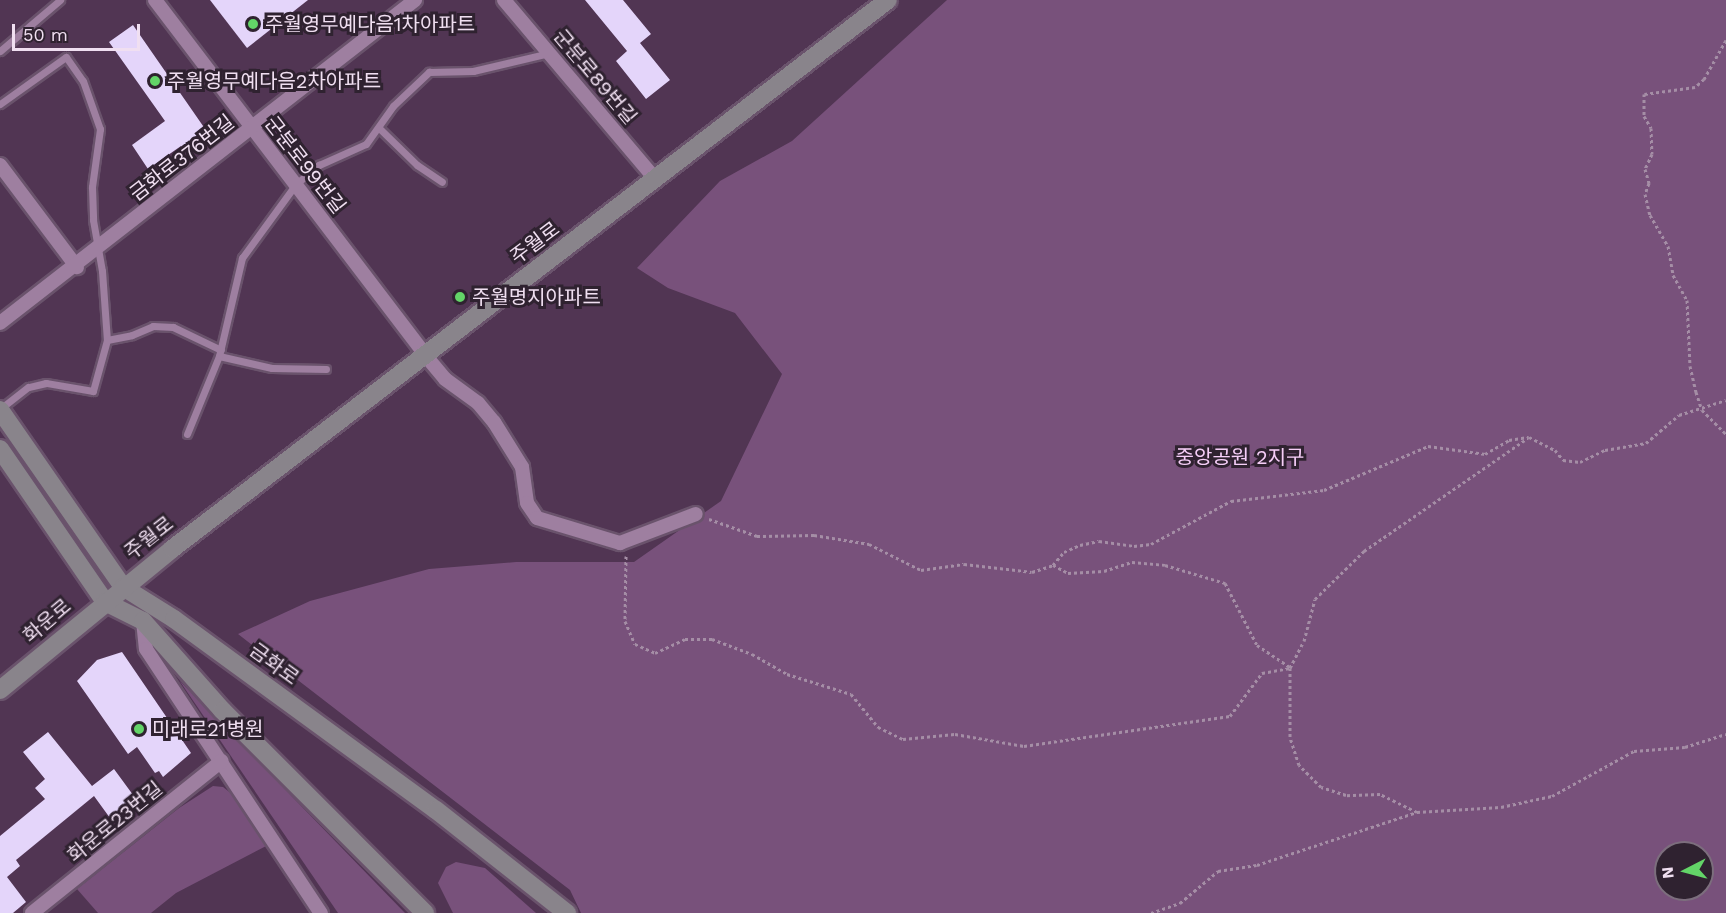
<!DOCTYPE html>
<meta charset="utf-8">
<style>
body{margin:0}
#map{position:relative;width:1726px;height:913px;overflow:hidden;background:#513553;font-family:"Work Sans","Noto Sans KR",sans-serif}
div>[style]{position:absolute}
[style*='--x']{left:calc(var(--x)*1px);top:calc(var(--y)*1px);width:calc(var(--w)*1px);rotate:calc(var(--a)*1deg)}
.green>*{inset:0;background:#78517b}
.building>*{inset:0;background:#e4d5fa}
.path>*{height:3px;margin-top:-1.5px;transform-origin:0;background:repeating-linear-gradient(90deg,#a58ea6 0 3px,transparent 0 6px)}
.roads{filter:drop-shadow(2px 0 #6a536c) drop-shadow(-2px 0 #6a536c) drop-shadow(0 2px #6a536c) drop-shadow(0 -2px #6a536c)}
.lane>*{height:7px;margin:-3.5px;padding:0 3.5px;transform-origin:3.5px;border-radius:3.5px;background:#9e7fa0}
.street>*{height:14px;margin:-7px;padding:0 7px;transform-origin:7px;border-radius:7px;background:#9e7fa0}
.secondary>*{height:18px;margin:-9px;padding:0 9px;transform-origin:9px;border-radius:9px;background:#89848b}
.dots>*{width:16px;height:16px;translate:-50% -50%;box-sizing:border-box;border:3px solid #2f2230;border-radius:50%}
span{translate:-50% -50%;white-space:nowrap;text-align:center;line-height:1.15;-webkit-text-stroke:6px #2f2230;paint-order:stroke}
.poi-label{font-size:20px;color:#f0dff1}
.left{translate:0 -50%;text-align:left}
.street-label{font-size:20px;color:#f0dff1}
.park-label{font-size:20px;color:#f6cef8}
.north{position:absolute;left:1654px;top:841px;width:60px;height:60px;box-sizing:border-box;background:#2f2230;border:2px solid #7c6e7d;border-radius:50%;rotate:264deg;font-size:16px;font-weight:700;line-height:24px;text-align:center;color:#f0dff1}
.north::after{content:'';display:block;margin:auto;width:21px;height:27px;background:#63d468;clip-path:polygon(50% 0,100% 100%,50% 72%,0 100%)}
.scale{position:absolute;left:12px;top:24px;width:128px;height:27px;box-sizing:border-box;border:3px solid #f0dff1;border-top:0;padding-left:8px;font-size:18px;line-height:21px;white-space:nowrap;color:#f0dff1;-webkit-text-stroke:4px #2f2230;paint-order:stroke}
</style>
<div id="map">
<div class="green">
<i style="clip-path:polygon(evenodd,947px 0,1726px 0,1726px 913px,581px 913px,570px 890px,238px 634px,310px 601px,429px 569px,516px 562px,634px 562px,721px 501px,782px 374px,735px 313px,668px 288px,637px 268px,720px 181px,792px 141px,947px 0,1666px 853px,1702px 853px,1702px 889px,1666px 889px,1666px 853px)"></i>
<i style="clip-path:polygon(179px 680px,405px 913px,338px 913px)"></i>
<i style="clip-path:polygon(213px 786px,223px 787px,232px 794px,270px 844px,176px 893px,151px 913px,98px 913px,77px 889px,179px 808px)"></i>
<i style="clip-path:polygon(456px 862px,485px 868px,536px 913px,453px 913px,438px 883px,446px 867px)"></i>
</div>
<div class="building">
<i style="clip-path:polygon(210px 0,308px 0,247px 48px)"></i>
<i style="clip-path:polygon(585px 0,623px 0,651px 34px,640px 43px,670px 80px,646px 99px,616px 61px,627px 51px)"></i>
<i style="clip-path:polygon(133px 25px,210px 136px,186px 153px,181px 146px,148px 169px,132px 145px,165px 121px,109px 42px)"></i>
<i style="clip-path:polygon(122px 652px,191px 753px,163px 777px,159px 771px,155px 773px,137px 747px,128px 754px,77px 681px,97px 660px)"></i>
<i style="clip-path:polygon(48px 732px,92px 786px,114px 769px,136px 799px,110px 818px,94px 796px,16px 860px,20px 866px,7px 877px,26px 902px,13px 913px,0 913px,0 836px,45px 799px,35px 788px,45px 779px,23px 752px)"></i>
</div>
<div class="path">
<i style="--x:1726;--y:40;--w:45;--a:119.4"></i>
<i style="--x:1704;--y:79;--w:12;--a:138"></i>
<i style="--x:1695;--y:87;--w:51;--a:172.2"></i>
<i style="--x:1644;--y:94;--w:22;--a:90"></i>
<i style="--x:1644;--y:116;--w:14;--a:60"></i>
<i style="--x:1651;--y:128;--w:26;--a:88"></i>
<i style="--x:1652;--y:154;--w:17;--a:115"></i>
<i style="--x:1645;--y:169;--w:15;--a:74"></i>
<i style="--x:1649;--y:183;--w:12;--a:110"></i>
<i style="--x:1645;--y:194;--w:22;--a:77"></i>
<i style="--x:1650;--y:215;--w:36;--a:60"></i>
<i style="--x:1668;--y:246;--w:29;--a:80"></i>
<i style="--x:1673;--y:275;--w:29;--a:61"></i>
<i style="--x:1687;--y:300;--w:66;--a:87.4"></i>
<i style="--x:1690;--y:366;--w:27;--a:77"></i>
<i style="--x:1696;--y:392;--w:19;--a:72"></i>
<i style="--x:1702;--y:410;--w:34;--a:45"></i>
<i style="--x:709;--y:519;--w:51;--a:19.5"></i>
<i style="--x:757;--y:536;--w:57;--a:-1"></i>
<i style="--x:814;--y:535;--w:56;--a:9.3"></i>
<i style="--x:869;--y:544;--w:58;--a:26.6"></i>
<i style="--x:921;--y:570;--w:43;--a:-7.9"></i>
<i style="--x:964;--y:564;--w:68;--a:6.7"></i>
<i style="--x:1032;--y:572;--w:22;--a:-18"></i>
<i style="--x:1053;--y:565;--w:17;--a:-50"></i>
<i style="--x:1064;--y:552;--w:17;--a:-24"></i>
<i style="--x:1080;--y:545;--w:19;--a:-12"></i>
<i style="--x:1099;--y:541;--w:35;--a:8"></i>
<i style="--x:1134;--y:546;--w:17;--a:-7"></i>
<i style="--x:1151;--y:544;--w:91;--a:-28.3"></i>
<i style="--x:1231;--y:501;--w:94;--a:-6.7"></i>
<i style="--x:1324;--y:490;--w:113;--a:-22.9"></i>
<i style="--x:1428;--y:446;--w:58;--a:8"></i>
<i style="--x:1485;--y:454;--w:28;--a:-30"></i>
<i style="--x:1509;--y:440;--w:20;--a:-9"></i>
<i style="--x:1529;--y:437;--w:29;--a:27"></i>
<i style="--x:1555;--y:450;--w:13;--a:51"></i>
<i style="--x:1563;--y:460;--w:17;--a:7"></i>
<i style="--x:1580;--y:462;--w:28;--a:-26"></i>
<i style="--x:1605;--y:450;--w:42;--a:-9.7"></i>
<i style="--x:1646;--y:443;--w:43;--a:-40.3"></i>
<i style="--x:1679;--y:415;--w:49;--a:-17.7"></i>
<i style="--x:626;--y:556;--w:65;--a:90.9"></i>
<i style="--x:625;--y:621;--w:25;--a:67"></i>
<i style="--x:635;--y:644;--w:22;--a:24"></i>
<i style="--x:655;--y:653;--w:33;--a:-25"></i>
<i style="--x:685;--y:639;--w:27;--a:0"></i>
<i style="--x:712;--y:639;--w:43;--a:20.6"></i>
<i style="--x:752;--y:654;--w:40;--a:29.7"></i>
<i style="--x:787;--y:674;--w:67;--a:17.4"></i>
<i style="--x:851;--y:694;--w:43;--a:50.7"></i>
<i style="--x:878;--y:727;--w:28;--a:26"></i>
<i style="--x:903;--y:739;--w:52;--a:-5.5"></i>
<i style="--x:955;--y:734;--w:70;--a:9.9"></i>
<i style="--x:1024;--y:746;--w:208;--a:-8.3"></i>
<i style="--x:1230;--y:716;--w:54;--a:-53.3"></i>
<i style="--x:1262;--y:673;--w:28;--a:-10"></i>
<i style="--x:1053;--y:565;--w:17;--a:28"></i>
<i style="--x:1068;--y:573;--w:36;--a:-3"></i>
<i style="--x:1104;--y:571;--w:29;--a:-18"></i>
<i style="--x:1132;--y:562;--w:33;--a:5"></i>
<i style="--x:1165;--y:565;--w:63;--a:16.7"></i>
<i style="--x:1225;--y:583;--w:70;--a:62.7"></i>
<i style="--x:1257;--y:645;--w:40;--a:34"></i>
<i style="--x:1417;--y:812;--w:41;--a:-154.1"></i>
<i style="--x:1380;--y:794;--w:34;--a:178"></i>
<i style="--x:1346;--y:795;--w:26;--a:-162"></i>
<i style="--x:1321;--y:787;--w:31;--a:-135"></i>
<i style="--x:1299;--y:765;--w:29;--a:-108"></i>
<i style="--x:1290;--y:737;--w:69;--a:-90"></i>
<i style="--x:1290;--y:668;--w:30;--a:-63"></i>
<i style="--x:1304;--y:641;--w:43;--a:-75.3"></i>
<i style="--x:1315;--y:599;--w:69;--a:-44.4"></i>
<i style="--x:1364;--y:551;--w:199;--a:-34.6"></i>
<i style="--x:1151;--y:913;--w:31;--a:-19"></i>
<i style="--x:1180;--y:903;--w:50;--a:-40.1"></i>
<i style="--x:1218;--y:871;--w:39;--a:-9"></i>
<i style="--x:1257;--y:865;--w:169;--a:-18.3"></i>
<i style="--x:1417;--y:812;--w:84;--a:-3.4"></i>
<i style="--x:1501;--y:807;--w:52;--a:-12.2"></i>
<i style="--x:1552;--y:796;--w:94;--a:-28.8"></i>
<i style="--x:1634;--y:751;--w:51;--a:-4.5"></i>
<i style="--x:1685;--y:747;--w:43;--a:-17.6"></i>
</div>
<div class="roads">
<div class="lane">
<i style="--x:0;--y:51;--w:79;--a:-40.4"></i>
<i style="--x:0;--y:104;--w:81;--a:-35.5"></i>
<i style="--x:66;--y:57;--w:29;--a:55"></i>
<i style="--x:83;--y:81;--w:51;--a:70.5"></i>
<i style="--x:100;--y:129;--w:59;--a:97.9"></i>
<i style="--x:92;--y:187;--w:33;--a:88"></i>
<i style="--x:93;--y:220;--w:52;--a:80"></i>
<i style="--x:102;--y:271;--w:69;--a:85.9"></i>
<i style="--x:107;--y:340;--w:53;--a:105.4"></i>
<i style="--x:93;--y:391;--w:48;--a:-170.3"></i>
<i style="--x:46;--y:383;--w:18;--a:167"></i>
<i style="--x:28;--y:387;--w:36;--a:142"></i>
<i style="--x:379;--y:128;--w:53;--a:44.2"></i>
<i style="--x:417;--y:165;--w:30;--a:34"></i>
<i style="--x:107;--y:340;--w:25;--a:-11"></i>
<i style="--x:132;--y:335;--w:23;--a:-23"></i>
<i style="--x:153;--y:326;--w:20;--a:3"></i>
<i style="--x:173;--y:327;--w:53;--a:25.6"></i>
<i style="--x:219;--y:356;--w:54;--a:12.8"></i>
<i style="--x:272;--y:368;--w:54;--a:1.1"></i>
<i style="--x:187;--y:434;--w:84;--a:-67.7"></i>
<i style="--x:219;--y:356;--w:101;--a:-76.8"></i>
<i style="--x:242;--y:258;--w:92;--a:-53.9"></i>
<i style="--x:296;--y:184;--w:30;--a:-40"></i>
<i style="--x:319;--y:165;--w:51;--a:-24.1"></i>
<i style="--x:366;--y:144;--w:47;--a:-54.6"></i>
<i style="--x:393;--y:106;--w:50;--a:-43.4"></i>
<i style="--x:429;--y:72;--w:44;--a:-1.3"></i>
<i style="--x:473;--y:71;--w:78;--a:-13.3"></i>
</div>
<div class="street">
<i style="--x:155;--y:0;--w:446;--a:52.7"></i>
<i style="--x:425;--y:355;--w:31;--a:50"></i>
<i style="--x:445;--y:379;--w:41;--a:36"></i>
<i style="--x:478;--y:403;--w:25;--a:50"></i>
<i style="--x:494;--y:422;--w:53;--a:58.1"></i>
<i style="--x:522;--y:467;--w:36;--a:82"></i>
<i style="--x:527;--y:503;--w:18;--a:56"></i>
<i style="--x:537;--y:518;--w:87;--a:16.8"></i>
<i style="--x:620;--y:543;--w:81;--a:-20.9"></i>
<i style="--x:504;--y:0;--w:236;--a:49.8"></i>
<i style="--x:0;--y:165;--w:128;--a:53"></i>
<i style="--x:0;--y:323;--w:526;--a:-37.89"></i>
<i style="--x:143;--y:621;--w:28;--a:84"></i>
<i style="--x:146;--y:649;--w:317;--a:56.5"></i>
<i style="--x:32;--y:913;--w:243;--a:-38.7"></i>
</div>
<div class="secondary">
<i style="--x:0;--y:410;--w:216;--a:55.2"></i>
<i style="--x:123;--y:587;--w:60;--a:32.1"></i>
<i style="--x:174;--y:619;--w:324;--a:36.1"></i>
<i style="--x:436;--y:810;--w:167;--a:38.2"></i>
<i style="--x:0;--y:449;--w:186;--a:55.5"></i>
<i style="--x:105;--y:602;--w:42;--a:26.6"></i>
<i style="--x:143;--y:621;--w:120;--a:48.4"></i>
<i style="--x:223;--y:711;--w:286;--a:45"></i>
<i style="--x:0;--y:690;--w:222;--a:-39.3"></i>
<i style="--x:172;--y:549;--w:902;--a:-37.48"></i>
</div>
</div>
<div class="dots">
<i style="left:253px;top:24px;background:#63d468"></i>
<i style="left:155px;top:81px;background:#63d468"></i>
<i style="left:460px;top:297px;background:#63d468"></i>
<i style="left:139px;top:729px;background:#63d468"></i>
</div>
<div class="poi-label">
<span class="left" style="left:265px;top:24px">주월영무예다음1차아파트</span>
<span class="left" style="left:167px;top:81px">주월영무예다음2차아파트</span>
<span class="left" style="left:472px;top:297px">주월명지아파트</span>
<span class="left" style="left:152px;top:729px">미래로21병원</span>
</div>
<div class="street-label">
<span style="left:595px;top:77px;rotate:50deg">군분로89번길</span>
<span style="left:182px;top:158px;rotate:-38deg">금화로376번길</span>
<span style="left:305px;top:165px;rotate:52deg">군분로99번길</span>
<span style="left:535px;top:243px;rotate:-37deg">주월로</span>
<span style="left:149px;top:538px;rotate:-38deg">주월로</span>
<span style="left:47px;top:621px;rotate:-40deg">화운로</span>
<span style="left:274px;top:664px;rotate:36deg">금화로</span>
<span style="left:115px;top:822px;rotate:-39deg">화운로23번길</span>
</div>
<div class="park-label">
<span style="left:1240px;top:457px">중앙공원 2지구</span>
</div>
<div class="north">N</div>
<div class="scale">50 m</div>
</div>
